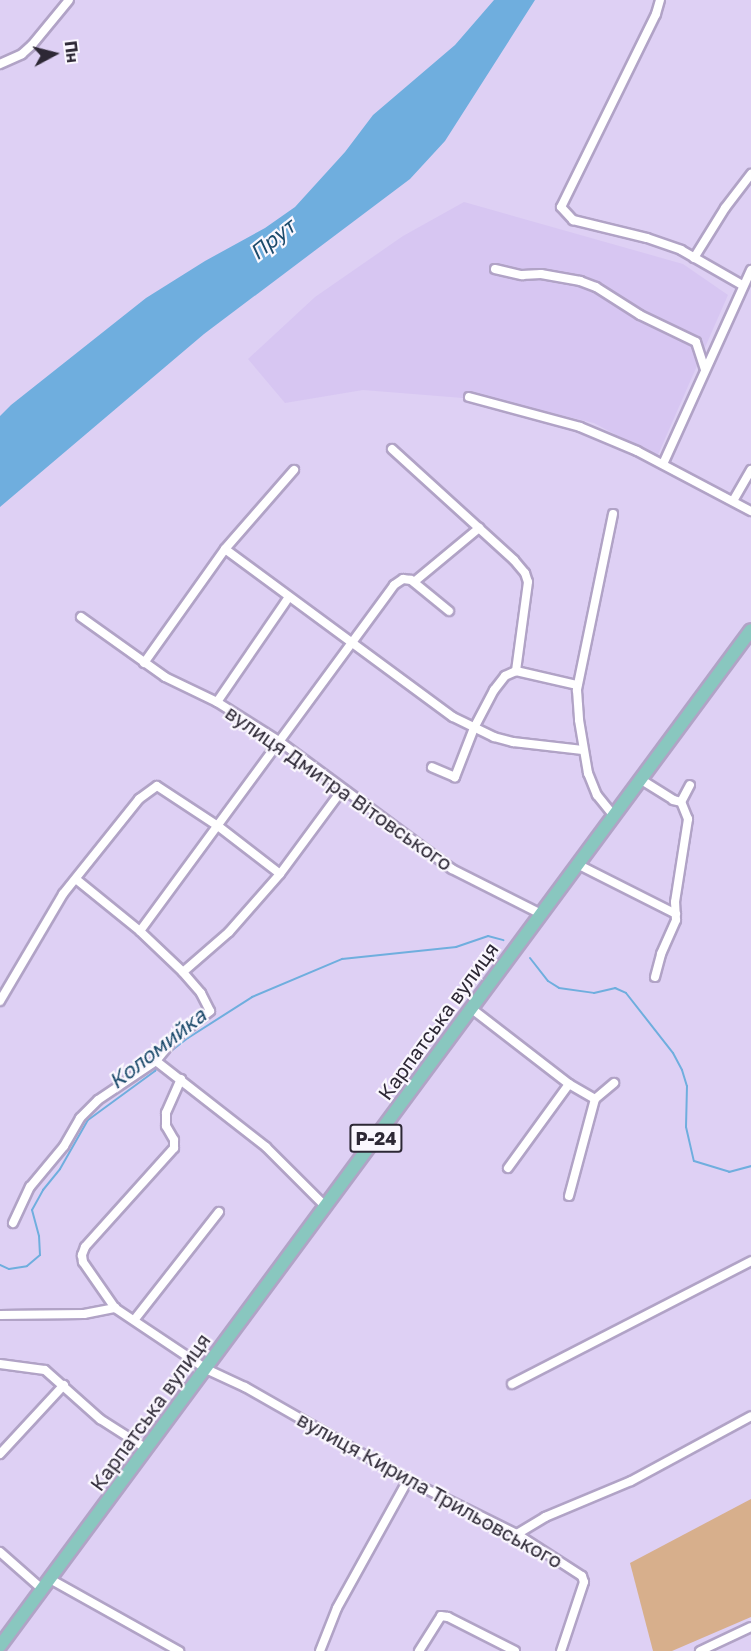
<!DOCTYPE html>
<meta charset="utf-8">
<style>
body{margin:0}
#map{position:relative;width:751px;height:1651px;overflow:hidden;background:#ded0f4;font-family:"Golos Text",sans-serif}
div>[style]{position:absolute}
[style*='--x']{left:calc(var(--x)*1px);top:calc(var(--y)*1px);width:calc(var(--w)*1px);rotate:calc(var(--a)*1deg)}
.built>*{inset:0;background:#d7c6f2}
.green>*{inset:0;background:#d7af8c}
.water>*{inset:0;background:#6faede}
.stream>*{height:2px;margin:-1px;padding:0 1px;transform-origin:1px;border-radius:1px;background:#6faede}
.roads{filter:drop-shadow(2px 0 #b1a3c6) drop-shadow(-2px 0 #b1a3c6) drop-shadow(0 2px #b1a3c6) drop-shadow(0 -2px #b1a3c6)}
.street>*{height:8px;margin:-4px;padding:0 4px;transform-origin:4px;border-radius:4px;background:#fff}
.primary>*{height:12px;margin:-6px;padding:0 6px;transform-origin:6px;border-radius:6px;background:#89c7bf}
span{translate:-50% -50%;white-space:nowrap;text-align:center;line-height:1.15;-webkit-text-stroke:4.5px #faf7fe;paint-order:stroke}
.shield-label span{padding:2px 4px;background:#faf7fe;border:2px solid;border-radius:4px;-webkit-text-stroke-width:0}
.shield-label{font-size:18px;color:#2d2835;font-weight:700}
.street-label{font-size:20px;color:#2d2835}
.water-label{font-size:21px;color:#1b4a6b;font-style:italic}
.north{position:absolute;left:24px;top:24px;width:60px;height:60px;-webkit-text-stroke:4px #faf7fe;paint-order:stroke;rotate:83deg;font-size:16px;font-weight:700;line-height:24px;text-align:center;color:#2d2835}
.north::after{content:'';display:block;margin:auto;width:21px;height:27px;background:#2d2835;clip-path:polygon(50% 0,100% 100%,50% 72%,0 100%)}
</style>
<div id="map">
<div class="built">
<i style="clip-path:polygon(464px 202px,683px 264px,728px 295px,657px 457px,594px 423px,500px 401px,363px 390px,285px 403px,248px 359px,315px 297px,403px 236px)"></i>
</div>
<div class="green">
<i style="clip-path:polygon(751px 1499px,751px 1617px,672px 1651px,653px 1651px,630px 1563px)"></i>
</div>
<div class="water">
<i style="clip-path:polygon(494px 0,535px 0,445px 141px,410px 179px,204px 334px,0 507px,0 416px,11px 405px,146px 298px,205px 261px,265px 228px,295px 207px,345px 152px,373px 115px,455px 45px)"></i>
</div>
<div class="stream">
<i style="--x:530;--y:958;--w:29;--a:52"></i>
<i style="--x:548;--y:981;--w:13;--a:32"></i>
<i style="--x:559;--y:988;--w:35;--a:8"></i>
<i style="--x:594;--y:993;--w:22;--a:-13"></i>
<i style="--x:615;--y:988;--w:12;--a:24"></i>
<i style="--x:626;--y:993;--w:76;--a:51.9"></i>
<i style="--x:673;--y:1053;--w:19;--a:62"></i>
<i style="--x:682;--y:1070;--w:17;--a:73"></i>
<i style="--x:687;--y:1086;--w:41;--a:91.4"></i>
<i style="--x:686;--y:1127;--w:35;--a:77"></i>
<i style="--x:694;--y:1161;--w:37;--a:17"></i>
<i style="--x:729;--y:1172;--w:23;--a:-15"></i>
<i style="--x:0;--y:1265;--w:10;--a:24"></i>
<i style="--x:9;--y:1269;--w:18;--a:-9"></i>
<i style="--x:27;--y:1266;--w:17;--a:-40"></i>
<i style="--x:40;--y:1255;--w:19;--a:-93"></i>
<i style="--x:39;--y:1236;--w:27;--a:-105"></i>
<i style="--x:32;--y:1210;--w:23;--a:-61"></i>
<i style="--x:43;--y:1190;--w:27;--a:-51"></i>
<i style="--x:60;--y:1169;--w:56;--a:-60.3"></i>
<i style="--x:88;--y:1120;--w:83;--a:-36.2"></i>
<i style="--x:155;--y:1071;--w:19;--a:-55"></i>
<i style="--x:166;--y:1055;--w:28;--a:-38"></i>
<i style="--x:188;--y:1038;--w:76;--a:-32.6"></i>
<i style="--x:252;--y:997;--w:98;--a:-22.9"></i>
<i style="--x:342;--y:959;--w:115;--a:-6"></i>
<i style="--x:456;--y:947;--w:34;--a:-19"></i>
<i style="--x:488;--y:936;--w:16;--a:15"></i>
</div>
<div class="roads">
<div class="street">
<i style="--x:660;--y:0;--w:15;--a:106"></i>
<i style="--x:656;--y:14;--w:215;--a:116.2"></i>
<i style="--x:561;--y:207;--w:18;--a:47"></i>
<i style="--x:573;--y:220;--w:76;--a:13.7"></i>
<i style="--x:647;--y:238;--w:36;--a:19"></i>
<i style="--x:681;--y:250;--w:70;--a:29.8"></i>
<i style="--x:0;--y:64;--w:24;--a:-24"></i>
<i style="--x:22;--y:54;--w:13;--a:-42"></i>
<i style="--x:32;--y:45;--w:58;--a:-50.6"></i>
<i style="--x:694;--y:258;--w:59;--a:-58.2"></i>
<i style="--x:725;--y:208;--w:43;--a:-52.6"></i>
<i style="--x:495;--y:269;--w:28;--a:13"></i>
<i style="--x:522;--y:275;--w:19;--a:-3"></i>
<i style="--x:541;--y:274;--w:40;--a:10"></i>
<i style="--x:580;--y:281;--w:17;--a:21"></i>
<i style="--x:596;--y:287;--w:52;--a:32.5"></i>
<i style="--x:640;--y:315;--w:62;--a:25.7"></i>
<i style="--x:696;--y:342;--w:28;--a:72"></i>
<i style="--x:469;--y:397;--w:115;--a:15.1"></i>
<i style="--x:580;--y:427;--w:62;--a:22.8"></i>
<i style="--x:637;--y:451;--w:129;--a:27.8"></i>
<i style="--x:392;--y:449;--w:165;--a:42.3"></i>
<i style="--x:514;--y:560;--w:17;--a:50"></i>
<i style="--x:525;--y:573;--w:9;--a:72"></i>
<i style="--x:528;--y:582;--w:90;--a:97.7"></i>
<i style="--x:516;--y:671;--w:12;--a:156"></i>
<i style="--x:505;--y:676;--w:18;--a:128"></i>
<i style="--x:494;--y:690;--w:43;--a:117.8"></i>
<i style="--x:474;--y:728;--w:53;--a:111.2"></i>
<i style="--x:455;--y:777;--w:25;--a:-157"></i>
<i style="--x:663;--y:464;--w:213;--a:-65.6"></i>
<i style="--x:733;--y:501;--w:36;--a:-60"></i>
<i style="--x:613;--y:514;--w:180;--a:101.6"></i>
<i style="--x:577;--y:690;--w:30;--a:86"></i>
<i style="--x:579;--y:720;--w:54;--a:80.4"></i>
<i style="--x:588;--y:773;--w:24;--a:68"></i>
<i style="--x:597;--y:795;--w:26;--a:51"></i>
<i style="--x:225;--y:549;--w:283;--a:36.4"></i>
<i style="--x:453;--y:717;--w:46;--a:26"></i>
<i style="--x:494;--y:737;--w:20;--a:15"></i>
<i style="--x:513;--y:742;--w:70;--a:6.5"></i>
<i style="--x:414;--y:582;--w:85;--a:-39.7"></i>
<i style="--x:81;--y:617;--w:103;--a:35.5"></i>
<i style="--x:165;--y:677;--w:58;--a:25.7"></i>
<i style="--x:217;--y:702;--w:73;--a:32.2"></i>
<i style="--x:279;--y:741;--w:215;--a:36.5"></i>
<i style="--x:452;--y:869;--w:100;--a:26.8"></i>
<i style="--x:144;--y:663;--w:140;--a:-54.6"></i>
<i style="--x:225;--y:549;--w:105;--a:-48.9"></i>
<i style="--x:516;--y:671;--w:63;--a:12.9"></i>
<i style="--x:217;--y:702;--w:127;--a:-55.6"></i>
<i style="--x:640;--y:779;--w:39;--a:32"></i>
<i style="--x:673;--y:800;--w:8;--a:14"></i>
<i style="--x:577;--y:864;--w:111;--a:26.8"></i>
<i style="--x:140;--y:931;--w:429;--a:-53.7"></i>
<i style="--x:394;--y:585;--w:11;--a:-34"></i>
<i style="--x:403;--y:579;--w:8;--a:7"></i>
<i style="--x:411;--y:580;--w:49;--a:39.2"></i>
<i style="--x:183;--y:972;--w:61;--a:-41"></i>
<i style="--x:229;--y:932;--w:77;--a:-48.7"></i>
<i style="--x:280;--y:874;--w:104;--a:-53.6"></i>
<i style="--x:655;--y:977;--w:24;--a:-75"></i>
<i style="--x:661;--y:954;--w:37;--a:-66"></i>
<i style="--x:676;--y:920;--w:18;--a:-93"></i>
<i style="--x:675;--y:902;--w:84;--a:-81.1"></i>
<i style="--x:688;--y:819;--w:18;--a:-112"></i>
<i style="--x:681;--y:802;--w:19;--a:-62"></i>
<i style="--x:0;--y:1001;--w:124;--a:-59.5"></i>
<i style="--x:63;--y:894;--w:122;--a:-51.3"></i>
<i style="--x:139;--y:799;--w:22;--a:-36"></i>
<i style="--x:157;--y:786;--w:73;--a:33.3"></i>
<i style="--x:218;--y:826;--w:78;--a:37.7"></i>
<i style="--x:472;--y:1009;--w:123;--a:37.7"></i>
<i style="--x:569;--y:1084;--w:30;--a:30"></i>
<i style="--x:156;--y:1061;--w:140;--a:38"></i>
<i style="--x:266;--y:1147;--w:83;--a:45"></i>
<i style="--x:181;--y:1079;--w:37;--a:114"></i>
<i style="--x:166;--y:1113;--w:13;--a:90"></i>
<i style="--x:166;--y:1126;--w:16;--a:60"></i>
<i style="--x:174;--y:1140;--w:8;--a:90"></i>
<i style="--x:174;--y:1148;--w:133;--a:132"></i>
<i style="--x:85;--y:1247;--w:9;--a:111"></i>
<i style="--x:82;--y:1255;--w:7;--a:82"></i>
<i style="--x:83;--y:1262;--w:56;--a:55.2"></i>
<i style="--x:115;--y:1308;--w:110;--a:33.8"></i>
<i style="--x:206;--y:1369;--w:43;--a:24.8"></i>
<i style="--x:245;--y:1387;--w:188;--a:29.7"></i>
<i style="--x:408;--y:1480;--w:122;--a:26.4"></i>
<i style="--x:517;--y:1534;--w:77;--a:32.9"></i>
<i style="--x:582;--y:1576;--w:6;--a:72"></i>
<i style="--x:584;--y:1582;--w:73;--a:108.4"></i>
<i style="--x:508;--y:1168;--w:104;--a:-54"></i>
<i style="--x:569;--y:1196;--w:100;--a:-75"></i>
<i style="--x:595;--y:1099;--w:25;--a:-40"></i>
<i style="--x:13;--y:1223;--w:40;--a:-65"></i>
<i style="--x:30;--y:1187;--w:53;--a:-50.3"></i>
<i style="--x:64;--y:1146;--w:32;--a:-60"></i>
<i style="--x:80;--y:1118;--w:25;--a:-45"></i>
<i style="--x:98;--y:1100;--w:70;--a:-33.9"></i>
<i style="--x:156;--y:1061;--w:27;--a:-51"></i>
<i style="--x:173;--y:1040;--w:47;--a:-38.1"></i>
<i style="--x:210;--y:1011;--w:20;--a:-117"></i>
<i style="--x:201;--y:993;--w:28;--a:-131"></i>
<i style="--x:183;--y:972;--w:59;--a:-136.4"></i>
<i style="--x:140;--y:931;--w:82;--a:-140.9"></i>
<i style="--x:0;--y:1315;--w:84;--a:-0.7"></i>
<i style="--x:84;--y:1314;--w:32;--a:-11"></i>
<i style="--x:135;--y:1319;--w:136;--a:-51.9"></i>
<i style="--x:0;--y:1364;--w:45;--a:7.6"></i>
<i style="--x:45;--y:1370;--w:74;--a:41.7"></i>
<i style="--x:100;--y:1419;--w:56;--a:32.6"></i>
<i style="--x:512;--y:1384;--w:269;--a:-27.2"></i>
<i style="--x:0;--y:1454;--w:94;--a:-47.2"></i>
<i style="--x:517;--y:1534;--w:33;--a:-31"></i>
<i style="--x:545;--y:1517;--w:93;--a:-22.7"></i>
<i style="--x:631;--y:1481;--w:136;--a:-28.4"></i>
<i style="--x:0;--y:1552;--w:56;--a:41.4"></i>
<i style="--x:50;--y:1579;--w:148;--a:29.2"></i>
<i style="--x:320;--y:1651;--w:46;--a:-68.4"></i>
<i style="--x:337;--y:1608;--w:146;--a:-61"></i>
<i style="--x:419;--y:1651;--w:41;--a:-57.8"></i>
<i style="--x:441;--y:1616;--w:7;--a:8"></i>
<i style="--x:448;--y:1617;--w:75;--a:26.9"></i>
<i style="--x:700;--y:1651;--w:56;--a:-25.2"></i>
</div>
<div class="primary">
<i style="--x:0;--y:1646;--w:1263;--a:-53.53"></i>
</div>
</div>
<div class="shield-label">
<span style="left:376px;top:1138px">Р-24</span>
</div>
<div class="street-label">
<span style="left:339px;top:788px;rotate:35deg">вулиця Дмитра Вітовського</span>
<span style="left:438px;top:1021px;rotate:-54deg">Карпатська вулиця</span>
<span style="left:150px;top:1412px;rotate:-54deg">Карпатська вулиця</span>
<span style="left:430px;top:1490px;rotate:29deg">вулиця Кирила Трильовського</span>
</div>
<div class="water-label">
<span style="left:272px;top:239px;rotate:-39deg">Прут</span>
<span style="left:157px;top:1048px;rotate:-38deg">Коломийка</span>
</div>
<div class="north">Пн</div>
</div>
